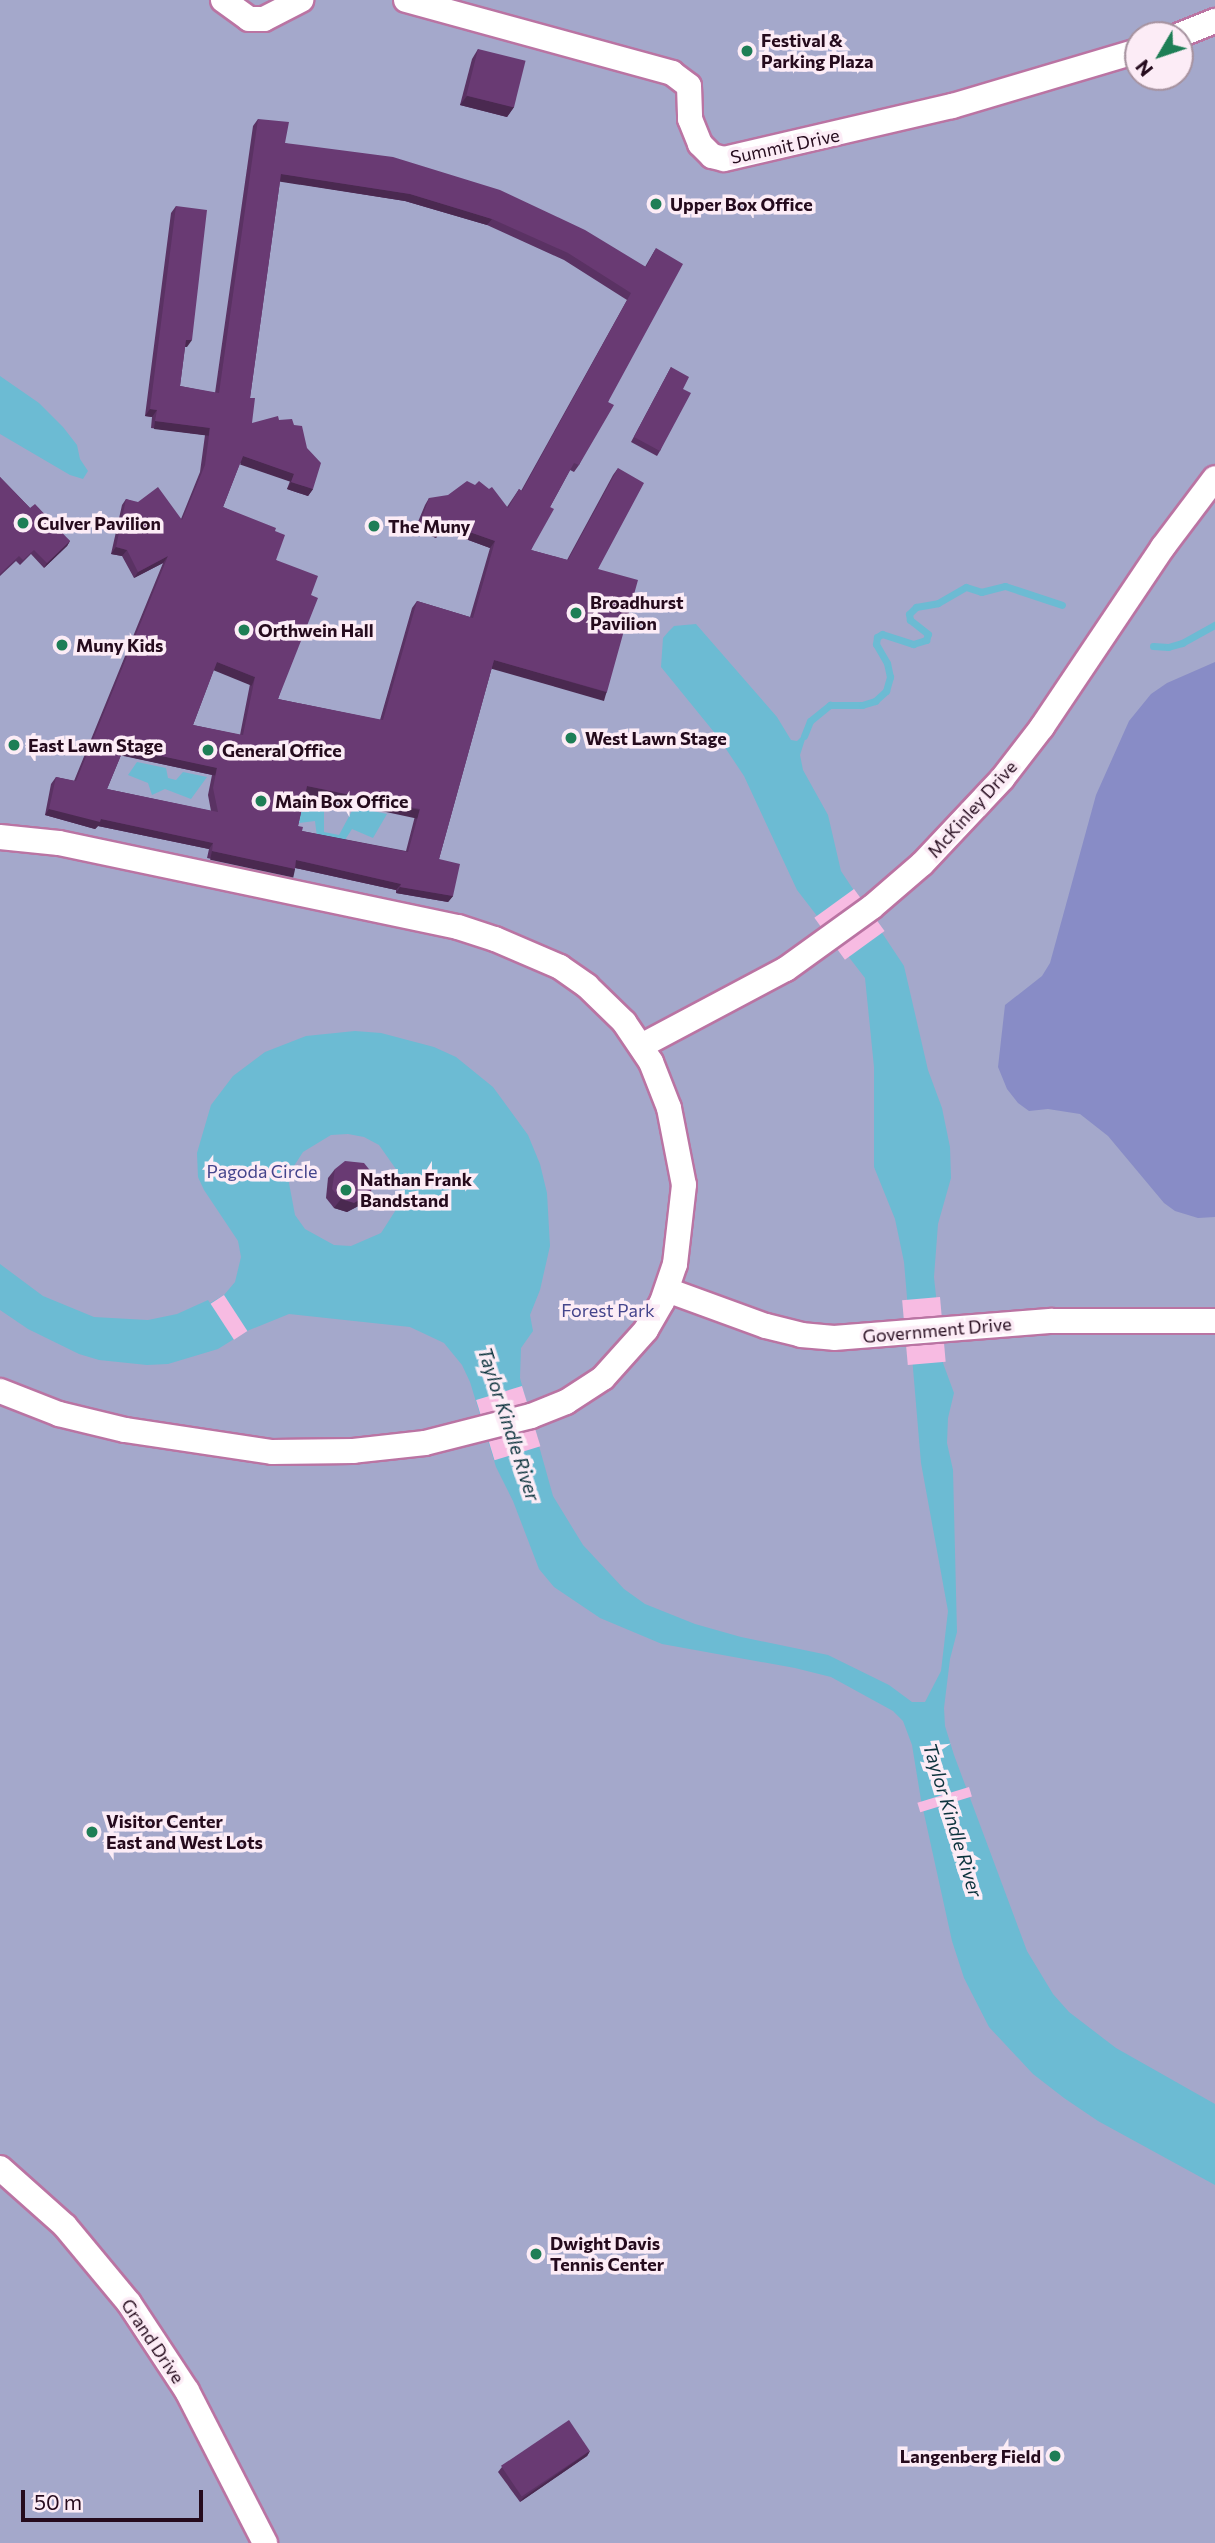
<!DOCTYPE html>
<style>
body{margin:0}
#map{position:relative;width:1215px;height:2543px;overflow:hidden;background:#f7bbe2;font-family:Commissioner,sans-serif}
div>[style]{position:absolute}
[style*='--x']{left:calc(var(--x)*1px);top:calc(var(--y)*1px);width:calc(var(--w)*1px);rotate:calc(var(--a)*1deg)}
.green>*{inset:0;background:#a4a8cb}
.forest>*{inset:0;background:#888cc6}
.water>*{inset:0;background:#6cbbd3}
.pier>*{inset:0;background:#f7bbe2;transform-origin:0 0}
.stream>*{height:7px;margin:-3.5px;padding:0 3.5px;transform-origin:3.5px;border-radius:3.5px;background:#6cbbd3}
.roads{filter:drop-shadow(2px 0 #ba74a3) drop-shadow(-2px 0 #ba74a3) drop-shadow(0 2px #ba74a3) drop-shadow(0 -2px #ba74a3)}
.minor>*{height:24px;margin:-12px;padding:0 12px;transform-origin:12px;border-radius:12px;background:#fff}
.wall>*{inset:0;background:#5a3263}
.shaded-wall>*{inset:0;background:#4a2950;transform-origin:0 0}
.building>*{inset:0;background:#693a73;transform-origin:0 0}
.dots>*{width:19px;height:19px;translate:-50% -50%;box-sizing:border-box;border:4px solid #fcecf6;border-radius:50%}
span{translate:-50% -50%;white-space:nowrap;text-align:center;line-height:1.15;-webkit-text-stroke:7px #fcecf6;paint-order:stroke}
.poi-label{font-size:18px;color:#250b1d;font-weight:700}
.left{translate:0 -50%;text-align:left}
.right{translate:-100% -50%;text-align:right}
.street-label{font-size:18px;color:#250b1d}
.park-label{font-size:18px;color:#45458c}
.water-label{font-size:19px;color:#0c333d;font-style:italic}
.north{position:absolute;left:1124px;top:21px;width:70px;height:70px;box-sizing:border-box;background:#fcecf6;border:2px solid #a6929f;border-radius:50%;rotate:231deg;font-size:19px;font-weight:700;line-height:28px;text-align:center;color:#250b1d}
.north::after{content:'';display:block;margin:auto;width:24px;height:32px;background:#1e7e56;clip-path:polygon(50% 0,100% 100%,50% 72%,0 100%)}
.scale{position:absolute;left:21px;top:2490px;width:182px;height:32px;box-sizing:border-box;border:4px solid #250b1d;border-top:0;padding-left:9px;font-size:21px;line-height:24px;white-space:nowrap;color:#250b1d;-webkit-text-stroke:5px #fcecf6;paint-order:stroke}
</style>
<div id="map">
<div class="green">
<i style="clip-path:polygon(evenodd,0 0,1215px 0,1215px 2543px,0 2543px,0 0,1138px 35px,1180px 35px,1180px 77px,1138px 77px,1138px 35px)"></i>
</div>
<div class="forest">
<i style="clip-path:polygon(1215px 662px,1215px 1217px,1198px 1218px,1175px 1211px,1164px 1203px,1108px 1136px,1080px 1114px,1048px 1109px,1029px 1111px,1018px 1103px,1007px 1089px,998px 1067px,1005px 1005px,1042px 976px,1050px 963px,1096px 795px,1129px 721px,1151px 694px,1167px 683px)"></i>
</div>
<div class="water">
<i style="clip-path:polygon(0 376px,39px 403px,63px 427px,77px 445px,80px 459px,88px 471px,83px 479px,70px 475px,0 434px)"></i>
<i style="clip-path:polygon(evenodd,696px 624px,777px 717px,791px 740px,797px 741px,808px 730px,800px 755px,803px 770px,828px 815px,841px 871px,904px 966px,928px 1070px,942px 1108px,950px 1147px,951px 1178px,938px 1224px,934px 1277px,943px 1363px,954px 1393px,948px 1418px,947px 1443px,953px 1470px,957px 1632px,950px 1659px,944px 1708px,945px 1726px,954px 1755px,1027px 1951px,1053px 1994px,1069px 2012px,1116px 2048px,1215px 2104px,1215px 2185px,1098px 2121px,1064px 2098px,1033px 2074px,989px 2027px,964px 1978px,952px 1941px,921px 1800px,912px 1745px,903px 1721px,893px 1711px,831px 1677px,795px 1668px,662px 1644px,600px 1618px,554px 1587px,539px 1569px,513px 1501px,496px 1467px,470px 1382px,462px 1365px,444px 1343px,410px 1327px,289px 1314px,247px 1331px,218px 1349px,168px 1364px,147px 1365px,99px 1360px,79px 1354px,28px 1329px,0 1310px,0 1264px,43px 1296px,94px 1317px,148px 1320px,177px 1314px,208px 1300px,210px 1303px,224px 1295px,235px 1282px,241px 1257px,238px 1241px,204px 1190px,198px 1177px,197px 1153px,211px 1105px,233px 1076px,265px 1052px,306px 1036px,355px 1031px,381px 1033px,434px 1047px,456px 1057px,493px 1087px,528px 1135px,540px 1164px,547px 1193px,550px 1246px,540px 1290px,530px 1315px,533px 1331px,521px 1348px,520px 1378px,553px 1496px,583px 1545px,624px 1589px,645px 1604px,695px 1624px,741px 1637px,828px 1655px,889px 1685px,912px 1702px,925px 1702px,941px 1671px,948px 1611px,921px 1463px,904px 1262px,895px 1219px,874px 1167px,874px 1067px,865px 978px,797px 890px,744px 776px,718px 737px,661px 667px,663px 638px,669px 631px,674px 626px,696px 624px,348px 1134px,364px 1137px,379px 1145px,398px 1172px,401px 1188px,399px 1205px,381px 1233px,351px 1246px,334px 1245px,305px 1229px,295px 1215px,289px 1183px,294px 1166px,303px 1152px,331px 1135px,348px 1134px)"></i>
<i style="clip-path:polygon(137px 762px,166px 768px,168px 778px,176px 780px,183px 772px,207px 777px,191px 799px,165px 789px,152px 795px,148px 783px,128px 775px)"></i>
<i style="clip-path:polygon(304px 797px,324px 801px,324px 832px,339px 835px,354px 807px,387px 814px,373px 838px,352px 829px,343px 843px,317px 837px,315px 821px,299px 823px)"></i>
</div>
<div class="pier">
<i style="left:854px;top:889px;width:52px;height:49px;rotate:54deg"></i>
<i style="left:224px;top:1295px;width:43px;height:16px;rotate:57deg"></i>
<i style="left:940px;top:1297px;width:65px;height:38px;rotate:85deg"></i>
<i style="left:522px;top:1386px;width:63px;height:48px;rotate:73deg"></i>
<i style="left:969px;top:1787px;width:10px;height:54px;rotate:73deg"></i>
</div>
<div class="stream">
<i style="--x:1153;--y:646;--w:15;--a:4"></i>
<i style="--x:1168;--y:647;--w:15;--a:-16"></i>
<i style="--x:1182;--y:643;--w:38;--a:-29"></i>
<i style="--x:804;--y:736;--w:16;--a:-68"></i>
<i style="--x:810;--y:721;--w:26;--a:-39"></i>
<i style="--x:830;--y:705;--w:32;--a:0"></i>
<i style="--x:862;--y:705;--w:14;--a:-17"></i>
<i style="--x:875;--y:701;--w:15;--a:-42"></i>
<i style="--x:886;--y:691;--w:15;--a:-74"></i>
<i style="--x:890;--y:677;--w:14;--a:-102"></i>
<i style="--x:887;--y:663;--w:22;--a:-120"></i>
<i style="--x:876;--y:644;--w:7;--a:-82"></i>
<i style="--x:877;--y:637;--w:6;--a:-31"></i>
<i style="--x:882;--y:634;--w:33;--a:18"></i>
<i style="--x:913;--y:644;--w:14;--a:-17"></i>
<i style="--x:926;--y:640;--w:6;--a:-72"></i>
<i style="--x:928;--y:634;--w:23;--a:-142"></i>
<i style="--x:910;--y:620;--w:6;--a:-99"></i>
<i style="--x:909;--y:614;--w:10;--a:-45"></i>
<i style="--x:916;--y:607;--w:22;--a:-10"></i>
<i style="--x:938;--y:603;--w:32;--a:-30"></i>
<i style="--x:966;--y:587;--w:16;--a:18"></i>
<i style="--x:981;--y:592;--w:25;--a:-14"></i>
<i style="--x:1005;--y:586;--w:60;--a:18.4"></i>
</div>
<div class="roads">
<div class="minor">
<i style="--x:223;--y:0;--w:32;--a:36"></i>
<i style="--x:249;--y:19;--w:15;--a:0"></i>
<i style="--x:264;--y:19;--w:42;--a:-27.2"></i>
<i style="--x:406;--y:0;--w:276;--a:15.3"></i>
<i style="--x:672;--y:73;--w:21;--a:37"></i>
<i style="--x:689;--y:86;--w:33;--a:88"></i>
<i style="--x:690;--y:119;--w:27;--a:68"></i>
<i style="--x:700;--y:144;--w:17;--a:45"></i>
<i style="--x:712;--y:156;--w:12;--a:14"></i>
<i style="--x:724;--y:159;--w:234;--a:-13.1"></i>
<i style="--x:952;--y:106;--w:194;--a:-16.5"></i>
<i style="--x:1180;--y:35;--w:38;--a:-22"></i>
<i style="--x:0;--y:837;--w:59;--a:5.8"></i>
<i style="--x:59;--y:843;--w:408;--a:11.9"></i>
<i style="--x:458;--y:927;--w:39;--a:18"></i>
<i style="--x:495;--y:939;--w:71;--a:23.3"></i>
<i style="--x:560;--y:967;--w:33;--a:35"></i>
<i style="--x:587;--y:986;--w:52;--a:44.2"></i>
<i style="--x:624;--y:1022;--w:48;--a:56"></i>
<i style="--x:651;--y:1062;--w:49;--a:68.6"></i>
<i style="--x:669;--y:1108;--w:78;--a:79"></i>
<i style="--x:684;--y:1185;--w:80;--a:96.5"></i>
<i style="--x:675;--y:1264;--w:40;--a:108.9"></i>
<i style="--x:662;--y:1302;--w:32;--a:120"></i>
<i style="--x:646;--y:1330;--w:64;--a:131.9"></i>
<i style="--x:603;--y:1378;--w:44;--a:147"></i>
<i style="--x:566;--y:1402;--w:38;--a:158"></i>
<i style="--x:531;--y:1416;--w:109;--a:165.7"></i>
<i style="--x:425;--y:1443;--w:72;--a:173.7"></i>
<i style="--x:353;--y:1451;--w:81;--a:179.3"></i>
<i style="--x:272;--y:1452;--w:149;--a:-171.5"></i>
<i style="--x:125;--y:1430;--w:68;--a:-166.4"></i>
<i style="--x:59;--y:1414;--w:63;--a:-158.7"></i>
<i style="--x:641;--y:1046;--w:164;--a:-28"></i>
<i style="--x:786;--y:969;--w:106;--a:-35.8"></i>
<i style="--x:872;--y:907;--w:66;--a:-40.7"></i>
<i style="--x:922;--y:864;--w:117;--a:-46.7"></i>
<i style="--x:1002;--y:779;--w:66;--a:-52.4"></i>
<i style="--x:1042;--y:727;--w:217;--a:-56.1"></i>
<i style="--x:1163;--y:547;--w:86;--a:-53"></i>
<i style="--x:667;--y:1290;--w:105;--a:20"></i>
<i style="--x:766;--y:1326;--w:36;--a:14"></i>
<i style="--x:801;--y:1335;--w:33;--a:5"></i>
<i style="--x:834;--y:1338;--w:219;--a:-4.5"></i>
<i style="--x:1052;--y:1321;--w:163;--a:0"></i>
<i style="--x:0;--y:2168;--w:87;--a:41.7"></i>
<i style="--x:65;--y:2226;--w:100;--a:50.3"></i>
<i style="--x:129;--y:2303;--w:105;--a:56.6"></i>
<i style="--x:187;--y:2391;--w:171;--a:62.8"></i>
</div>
</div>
<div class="wall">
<i style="clip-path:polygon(478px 49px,514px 107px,507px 117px,460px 105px,472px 59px)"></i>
<i style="clip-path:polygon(evenodd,258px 119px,285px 143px,645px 267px,656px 248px,608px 402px,579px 465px,574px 472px,570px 470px,550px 507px,531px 550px,567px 560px,613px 475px,618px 468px,598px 569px,607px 692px,602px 699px,492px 667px,439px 859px,453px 896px,448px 902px,396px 893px,396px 890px,295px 868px,290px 876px,207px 858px,209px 849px,98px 826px,95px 829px,45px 815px,51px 784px,56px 777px,74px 781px,163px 563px,134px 578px,122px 556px,111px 554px,122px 505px,126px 499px,181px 519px,200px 472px,205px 435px,151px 428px,152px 417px,145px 416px,171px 213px,176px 206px,187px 347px,185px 347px,180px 386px,215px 393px,253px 126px,258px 119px,280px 181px,405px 201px,487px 225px,564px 260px,627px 300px,521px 491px,519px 489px,507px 507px,429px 498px,425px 505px,415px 529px,436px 538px,441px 530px,490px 548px,470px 617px,417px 601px,412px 608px,380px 720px,278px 699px,311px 595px,276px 560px,275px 531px,223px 507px,240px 463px,290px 481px,287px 489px,308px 496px,313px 489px,252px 423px,250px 398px,280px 181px,258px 119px,214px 669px,250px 684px,240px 735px,193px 725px,214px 669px,258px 119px,121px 755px,212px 775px,208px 795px,211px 811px,107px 789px,121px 755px,258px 119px,305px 794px,415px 816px,406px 851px,302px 831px,298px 826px,305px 794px)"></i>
<i style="clip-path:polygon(671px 367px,683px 389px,660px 451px,657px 456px,631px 442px)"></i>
<i style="clip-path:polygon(0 477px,30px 508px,70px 541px,67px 546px,44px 568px,31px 554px,20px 565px,16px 561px,0 576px)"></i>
<i style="clip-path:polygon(335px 1169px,371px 1193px,364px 1203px,347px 1212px,334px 1208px,326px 1198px,328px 1178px)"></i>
<i style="clip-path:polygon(590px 2451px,587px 2456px,520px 2502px,498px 2472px,502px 2467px)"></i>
</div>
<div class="shaded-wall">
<i style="clip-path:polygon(467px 96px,514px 107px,507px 117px,460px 105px)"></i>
<i style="clip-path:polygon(281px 174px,410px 194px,492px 219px,487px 225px,405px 201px,276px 181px)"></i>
<i style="clip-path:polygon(186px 340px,192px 340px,187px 347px,181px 346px)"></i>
<i style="clip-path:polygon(150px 409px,157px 410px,152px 417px,145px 416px)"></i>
<i style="left:155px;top:421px;width:55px;height:8px;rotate:7deg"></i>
<i style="left:243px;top:456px;width:54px;height:9px;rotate:19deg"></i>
<i style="clip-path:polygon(291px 482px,313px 489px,308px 496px,287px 489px)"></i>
<i style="clip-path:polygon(420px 523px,441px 531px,436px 538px,415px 529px)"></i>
<i style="clip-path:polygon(444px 523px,495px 541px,490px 548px,439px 529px)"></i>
<i style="clip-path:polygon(70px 541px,67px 546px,44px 568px,47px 563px)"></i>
<i style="clip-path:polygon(116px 547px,127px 550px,122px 556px,111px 554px)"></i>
<i style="clip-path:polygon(168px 556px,163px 563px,134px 578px,138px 572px)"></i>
<i style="left:494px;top:660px;width:117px;height:9px;rotate:16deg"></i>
<i style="left:217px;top:662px;width:41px;height:9px;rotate:22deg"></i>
<i style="left:124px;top:748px;width:95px;height:8px;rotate:12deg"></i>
<i style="left:307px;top:786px;width:115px;height:9px;rotate:12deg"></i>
<i style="clip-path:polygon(49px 809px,101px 819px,213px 843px,209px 849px,98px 826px,95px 829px,45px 815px)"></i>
<i style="left:212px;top:851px;width:85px;height:9px;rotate:12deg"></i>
<i style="clip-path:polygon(296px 860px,401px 884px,396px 890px,291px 867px)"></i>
<i style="clip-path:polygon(400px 887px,453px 896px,448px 902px,396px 893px)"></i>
<i style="clip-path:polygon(371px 1193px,364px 1203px,347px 1212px,334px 1208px,341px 1199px)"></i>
<i style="clip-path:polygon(590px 2451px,587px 2456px,520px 2502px,523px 2498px)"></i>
</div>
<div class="building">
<i style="left:478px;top:49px;width:49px;height:48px;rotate:14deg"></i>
<i style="clip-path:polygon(evenodd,258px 119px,289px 122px,285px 143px,393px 157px,500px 190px,585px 230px,646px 267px,656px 248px,683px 264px,608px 402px,614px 405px,579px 465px,574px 463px,550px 507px,554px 509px,531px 550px,568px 560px,618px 468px,644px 483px,598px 569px,638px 580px,607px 692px,494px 660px,439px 859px,460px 864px,453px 896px,400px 887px,401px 884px,296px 860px,295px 869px,212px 851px,213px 843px,101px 819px,100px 822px,49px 809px,56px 777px,76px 781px,168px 556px,138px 572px,127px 550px,116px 547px,126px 499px,138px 502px,158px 487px,182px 520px,205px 465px,210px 428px,155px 421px,157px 410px,150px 409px,176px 206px,207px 210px,192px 340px,186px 340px,180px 386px,219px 393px,258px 119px,281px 174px,410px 194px,492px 219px,568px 253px,631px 293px,522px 491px,519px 489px,508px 508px,492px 487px,489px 489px,479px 481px,475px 485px,467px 481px,448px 495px,429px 498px,420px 523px,441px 531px,444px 523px,495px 541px,473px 618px,417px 601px,383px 720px,278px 699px,318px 598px,311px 595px,318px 576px,276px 560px,285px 535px,275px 531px,276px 528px,223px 507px,243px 456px,294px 474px,291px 482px,313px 489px,321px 463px,307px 448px,302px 426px,294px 425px,292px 419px,279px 420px,278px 416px,252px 423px,255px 398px,250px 398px,281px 174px,258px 119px,217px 662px,255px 677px,243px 735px,193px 725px,217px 662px,258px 119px,124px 748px,217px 768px,213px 788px,218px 812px,107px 789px,124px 748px,258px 119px,307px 786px,420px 809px,408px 852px,302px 831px,303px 827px,298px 826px,307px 786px)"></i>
<i style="clip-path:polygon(671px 367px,689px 377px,683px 389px,691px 393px,660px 451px,634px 437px)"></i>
<i style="clip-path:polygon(0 477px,30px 508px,35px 504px,70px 541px,47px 563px,34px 550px,23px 560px,19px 556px,0 574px)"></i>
<i style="clip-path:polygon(345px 1161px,364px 1163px,373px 1174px,371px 1193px,354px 1203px,341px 1199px,332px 1189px,335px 1169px)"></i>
<i style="left:569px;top:2420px;width:37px;height:82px;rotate:56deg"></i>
</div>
<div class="dots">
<i style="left:747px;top:51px;background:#1e7e56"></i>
<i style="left:656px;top:204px;background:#1e7e56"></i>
<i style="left:23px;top:523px;background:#1e7e56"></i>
<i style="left:374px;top:526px;background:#1e7e56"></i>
<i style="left:576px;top:613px;background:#1e7e56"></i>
<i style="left:244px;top:630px;background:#1e7e56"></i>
<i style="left:62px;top:645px;background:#1e7e56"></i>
<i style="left:571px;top:738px;background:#1e7e56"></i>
<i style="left:14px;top:745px;background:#1e7e56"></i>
<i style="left:208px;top:750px;background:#1e7e56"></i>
<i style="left:261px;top:801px;background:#1e7e56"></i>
<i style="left:346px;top:1190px;background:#1e7e56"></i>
<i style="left:92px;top:1832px;background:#1e7e56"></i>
<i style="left:536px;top:2254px;background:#1e7e56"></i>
<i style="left:1055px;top:2456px;background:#1e7e56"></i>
</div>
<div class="poi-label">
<span class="left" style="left:761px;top:51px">Festival &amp;<br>Parking Plaza</span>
<span class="left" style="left:670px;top:204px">Upper Box Office</span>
<span class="left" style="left:37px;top:523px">Culver Pavilion</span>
<span class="left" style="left:388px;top:526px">The Muny</span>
<span class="left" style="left:590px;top:613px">Broadhurst<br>Pavilion</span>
<span class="left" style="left:258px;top:630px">Orthwein Hall</span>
<span class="left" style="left:76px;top:645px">Muny Kids</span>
<span class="left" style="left:585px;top:738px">West Lawn Stage</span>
<span class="left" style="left:28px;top:745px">East Lawn Stage</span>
<span class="left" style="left:222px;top:750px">General Office</span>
<span class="left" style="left:275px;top:801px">Main Box Office</span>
<span class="left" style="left:360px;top:1190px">Nathan Frank<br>Bandstand</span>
<span class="left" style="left:106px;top:1832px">Visitor Center<br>East and West Lots</span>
<span class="left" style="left:550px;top:2254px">Dwight Davis<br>Tennis Center</span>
<span class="right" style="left:1041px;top:2456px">Langenberg Field</span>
</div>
<div class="street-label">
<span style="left:785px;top:146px;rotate:-12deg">Summit Drive</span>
<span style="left:972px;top:809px;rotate:-48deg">McKinley Drive</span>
<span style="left:937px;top:1330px;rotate:-5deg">Government Drive</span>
<span style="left:153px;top:2341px;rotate:56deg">Grand Drive</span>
</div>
<div class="park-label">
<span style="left:262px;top:1171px">Pagoda Circle</span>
<span style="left:608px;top:1310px">Forest Park</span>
</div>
<div class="water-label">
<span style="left:509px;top:1424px;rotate:72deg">Taylor Kindle River</span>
<span style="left:953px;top:1820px;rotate:73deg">Taylor Kindle River</span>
</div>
<div class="north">N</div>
<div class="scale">50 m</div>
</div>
